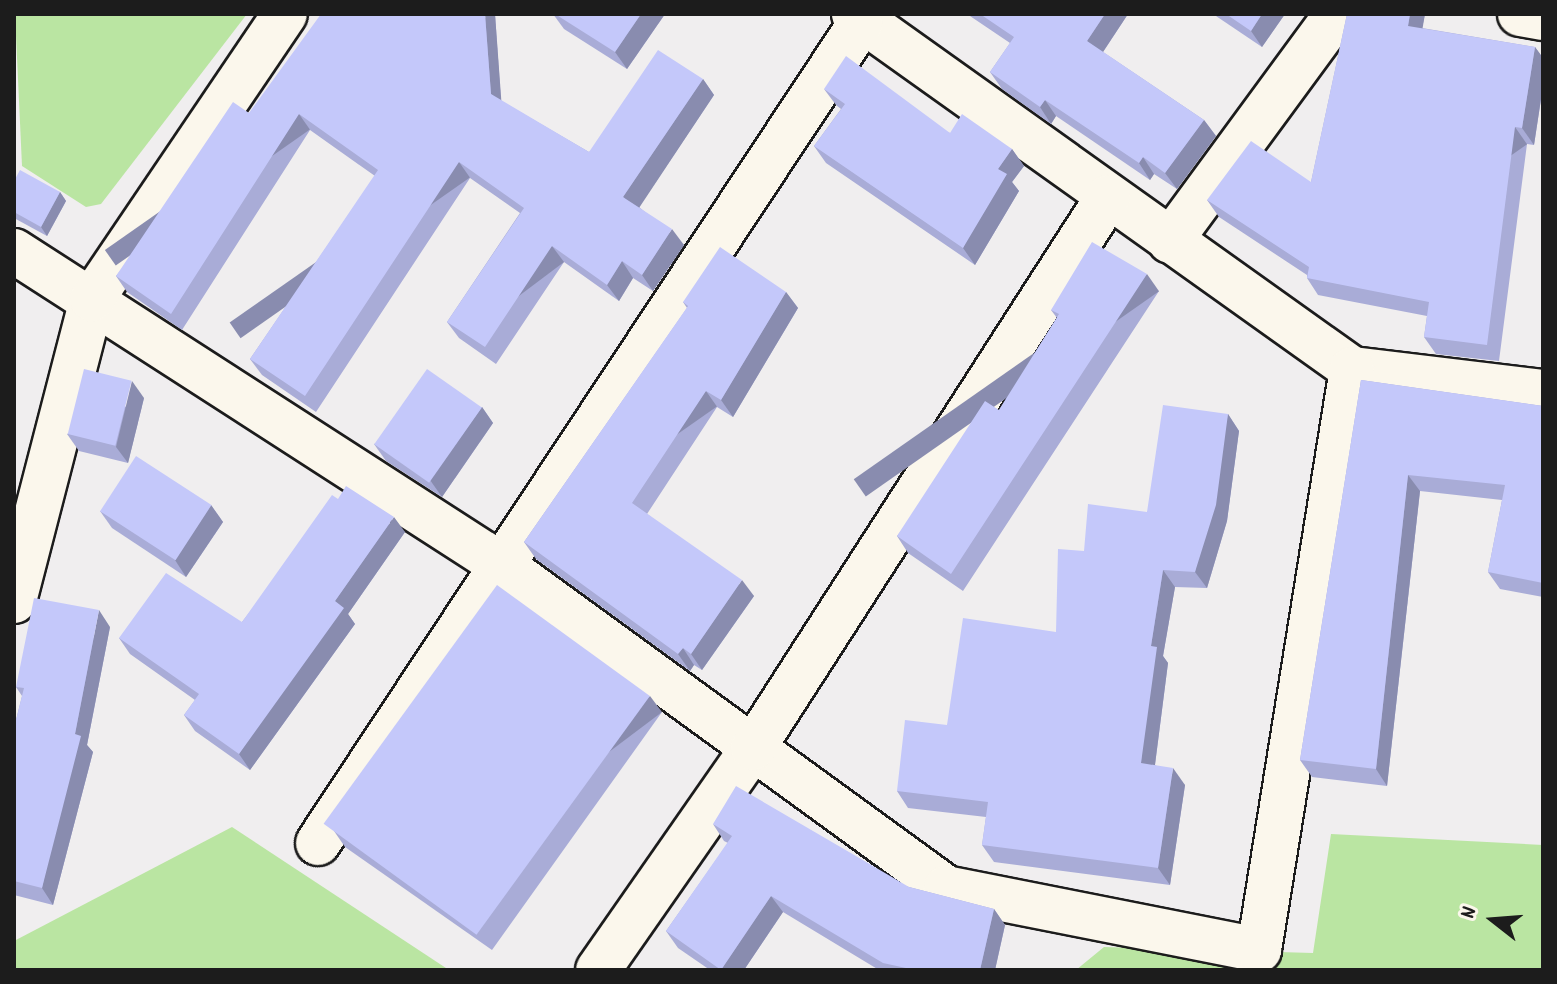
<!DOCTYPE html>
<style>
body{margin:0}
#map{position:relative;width:1557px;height:984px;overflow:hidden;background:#f0eeef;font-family:Dekko,sans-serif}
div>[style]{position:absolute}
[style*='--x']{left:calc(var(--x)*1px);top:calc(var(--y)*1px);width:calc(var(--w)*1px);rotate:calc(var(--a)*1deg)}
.green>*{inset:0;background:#bae5a2}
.roads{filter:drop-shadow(2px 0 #1c1c1c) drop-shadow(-2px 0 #1c1c1c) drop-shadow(0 2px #1c1c1c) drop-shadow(0 -2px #1c1c1c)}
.minor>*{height:44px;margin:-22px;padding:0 22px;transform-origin:22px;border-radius:22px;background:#fbf7ec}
.wall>*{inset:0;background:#a9acd7}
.shaded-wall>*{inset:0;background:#898caf;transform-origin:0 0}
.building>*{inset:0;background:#c4c8fa;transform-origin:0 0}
span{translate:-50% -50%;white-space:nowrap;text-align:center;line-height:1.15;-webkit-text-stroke:7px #fbf7ec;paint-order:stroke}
.frame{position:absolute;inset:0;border:16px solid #1c1c1c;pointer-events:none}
.north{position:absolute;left:1453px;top:880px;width:80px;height:80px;-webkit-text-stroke:6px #fbf7ec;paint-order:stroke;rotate:287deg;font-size:22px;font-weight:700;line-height:32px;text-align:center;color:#1c1c1c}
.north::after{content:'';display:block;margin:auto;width:28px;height:36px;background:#1c1c1c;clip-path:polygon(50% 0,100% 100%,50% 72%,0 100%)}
</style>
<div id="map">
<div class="green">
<i style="clip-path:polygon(15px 14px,247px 14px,101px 204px,86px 207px,22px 166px)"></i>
<i style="clip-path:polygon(232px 827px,449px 970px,14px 970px,14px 941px)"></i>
<i style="clip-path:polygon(1331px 834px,1543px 845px,1543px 970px,1076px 970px,1104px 947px,1313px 953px)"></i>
</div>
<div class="roads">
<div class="minor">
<i style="--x:854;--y:14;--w:612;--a:35.48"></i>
<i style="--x:1352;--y:369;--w:192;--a:6.9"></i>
<i style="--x:1520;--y:14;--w:23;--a:10"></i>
<i style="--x:1170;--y:241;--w:282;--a:-53.7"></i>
<i style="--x:14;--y:251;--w:585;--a:32.79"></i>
<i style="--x:506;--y:568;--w:544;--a:36.03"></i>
<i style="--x:946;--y:888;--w:319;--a:11.2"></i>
<i style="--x:1259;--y:950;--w:588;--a:-80.91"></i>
<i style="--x:14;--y:601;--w:312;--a:-75.5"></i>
<i style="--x:92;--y:299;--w:344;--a:-55.9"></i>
<i style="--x:318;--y:843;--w:982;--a:-56.5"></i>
<i style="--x:598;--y:970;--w:271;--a:-55.1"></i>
<i style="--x:753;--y:748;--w:655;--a:-57.21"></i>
</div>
</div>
<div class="wall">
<i style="clip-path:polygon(495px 14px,501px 101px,589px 152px,703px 79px,714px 95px,639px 207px,684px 245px,653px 291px,633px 278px,619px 301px,564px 262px,496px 364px,459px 338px,447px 322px,520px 213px,470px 178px,316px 412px,262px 375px,250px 359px,375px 176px,310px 130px,182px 330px,127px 292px,116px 276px,249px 113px)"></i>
<i style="clip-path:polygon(553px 14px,665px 14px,627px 69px,564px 29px)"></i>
<i style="clip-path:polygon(967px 14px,1128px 14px,1103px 52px,1204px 120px,1216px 136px,1177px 189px,1154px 174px,1150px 180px,1056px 116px,1051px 124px,1002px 89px,990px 72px,1010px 43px)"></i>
<i style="clip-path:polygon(1213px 14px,1285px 14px,1262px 47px)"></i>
<i style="clip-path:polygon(1347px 14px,1425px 14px,1422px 28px,1535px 47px,1543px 58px,1543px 86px,1534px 145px,1527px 144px,1499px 361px,1436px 354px,1424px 337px,1427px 316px,1318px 295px,1307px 278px,1307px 275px,1219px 217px,1207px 200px,1311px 182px)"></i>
<i style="clip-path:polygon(824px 89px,950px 133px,1012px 149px,1024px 166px,1012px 182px,1019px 191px,975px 265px,826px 163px,814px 146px,841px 109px,836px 105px)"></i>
<i style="clip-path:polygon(14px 181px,60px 192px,66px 201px,47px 236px,14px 218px)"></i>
<i style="clip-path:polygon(1159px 291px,963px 591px,908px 553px,897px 536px,999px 410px,1057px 318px,1051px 310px)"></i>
<i style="clip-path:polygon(786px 292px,798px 308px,733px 417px,717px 407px,647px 514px,754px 596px,702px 670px,694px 665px,690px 671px,536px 559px,524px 542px,687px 308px,683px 302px)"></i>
<i style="clip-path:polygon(1361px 380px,1543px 406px,1543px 597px,1500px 589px,1488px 572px,1502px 500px,1420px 491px,1387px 786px,1312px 777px,1300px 760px)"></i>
<i style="clip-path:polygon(144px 398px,128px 463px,79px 451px,67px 434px)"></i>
<i style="clip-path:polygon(482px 407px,493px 423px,442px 497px,386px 461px,374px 444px)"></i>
<i style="clip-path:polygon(1228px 414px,1239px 431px,1227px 521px,1207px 588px,1175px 587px,1163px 656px,1168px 663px,1155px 765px,1185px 785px,1170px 885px,994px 862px,982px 845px,986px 817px,908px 808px,897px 791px,947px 725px,1056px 632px,1084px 551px,1147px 512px)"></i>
<i style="clip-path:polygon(338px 499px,405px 532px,348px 614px,355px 624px,250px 770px,195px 731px,184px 715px,195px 700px,130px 654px,119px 638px,242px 622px)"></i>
<i style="clip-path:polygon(211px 505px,223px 522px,186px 577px,112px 528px,100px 511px)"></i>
<i style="clip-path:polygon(110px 627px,87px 745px,93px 752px,53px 905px,14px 895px,14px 728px,22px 696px,16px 687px)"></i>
<i style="clip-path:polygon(662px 712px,492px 950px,345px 847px,334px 831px)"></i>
<i style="clip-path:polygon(713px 824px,909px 887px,994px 909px,1005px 925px,995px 970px,879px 970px,783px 912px,744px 970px,710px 970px,678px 948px,666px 931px,728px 843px,724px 841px)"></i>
</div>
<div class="shaded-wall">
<i style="clip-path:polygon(485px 14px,495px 14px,502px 110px,491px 94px)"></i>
<i style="clip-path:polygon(641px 14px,665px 14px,627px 69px,615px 52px)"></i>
<i style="clip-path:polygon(1105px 14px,1128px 14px,1099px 58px,1087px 41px)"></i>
<i style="clip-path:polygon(1262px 14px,1285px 14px,1262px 47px,1251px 31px)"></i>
<i style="clip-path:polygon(1410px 14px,1425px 14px,1420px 43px,1408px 26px)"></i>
<i style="clip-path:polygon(1535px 47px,1543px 58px,1543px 86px,1534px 145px,1522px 128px)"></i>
<i style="clip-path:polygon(703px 79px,714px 95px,635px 214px,623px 197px)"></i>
<i style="clip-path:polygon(1045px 100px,1056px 116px,1051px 124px,1040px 107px)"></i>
<i style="left:299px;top:114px;width:19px;height:237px;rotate:55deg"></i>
<i style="clip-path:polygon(1204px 120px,1216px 136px,1177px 189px,1165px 173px)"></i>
<i style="left:1515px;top:127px;width:21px;height:220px;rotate:55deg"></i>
<i style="clip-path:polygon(1012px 149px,1024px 166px,1012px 182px,1019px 191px,975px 265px,963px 248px,998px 169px)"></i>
<i style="clip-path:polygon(1143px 157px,1154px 174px,1150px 180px,1139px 163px)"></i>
<i style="left:459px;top:162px;width:19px;height:280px;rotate:55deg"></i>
<i style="clip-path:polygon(60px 192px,66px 201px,47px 236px,41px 227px)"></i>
<i style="clip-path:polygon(672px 229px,684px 245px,653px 291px,642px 275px)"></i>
<i style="left:552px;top:246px;width:20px;height:121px;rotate:53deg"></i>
<i style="clip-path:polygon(622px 261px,633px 278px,619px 301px,607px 285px)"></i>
<i style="left:1147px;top:274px;width:21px;height:358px;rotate:55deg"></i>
<i style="clip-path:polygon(786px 292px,798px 308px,733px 417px,721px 400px)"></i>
<i style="clip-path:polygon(132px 381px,144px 398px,128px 463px,116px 447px)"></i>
<i style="left:706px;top:391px;width:19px;height:134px;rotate:55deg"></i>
<i style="clip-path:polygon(482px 407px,493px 423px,442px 497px,430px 480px)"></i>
<i style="clip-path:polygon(1228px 414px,1239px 431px,1227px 521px,1207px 588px,1195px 572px)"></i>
<i style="clip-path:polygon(1408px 475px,1420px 491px,1387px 786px,1376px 769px)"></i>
<i style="clip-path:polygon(211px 505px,223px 522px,186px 577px,175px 560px)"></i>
<i style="clip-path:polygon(394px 517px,405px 532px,348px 614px,355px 624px,250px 770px,239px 754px,335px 601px)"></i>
<i style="clip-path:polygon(1163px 570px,1175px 587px,1163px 656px,1168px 663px,1153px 780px,1141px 763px,1151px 646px)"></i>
<i style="clip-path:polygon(742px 580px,754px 596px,702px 670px,691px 654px)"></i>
<i style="clip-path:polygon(99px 610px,110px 627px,87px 745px,93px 752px,53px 905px,42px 888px,75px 734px)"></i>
<i style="clip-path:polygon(683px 648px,694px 665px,690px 671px,678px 654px)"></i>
<i style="left:650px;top:696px;width:20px;height:292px;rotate:53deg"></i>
<i style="clip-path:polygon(1173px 768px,1185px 785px,1170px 885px,1158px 868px)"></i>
<i style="clip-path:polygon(771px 896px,783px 912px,744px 970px,721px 970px)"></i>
<i style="clip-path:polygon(994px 909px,1005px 925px,995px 970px,980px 970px)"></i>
</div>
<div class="building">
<i style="clip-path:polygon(321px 14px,485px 14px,491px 94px,589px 152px,658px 50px,703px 79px,623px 197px,672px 229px,642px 275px,622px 261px,607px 285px,552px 246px,485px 347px,447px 322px,524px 208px,459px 162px,305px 396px,250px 359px,378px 170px,299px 114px,171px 314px,116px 276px,233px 102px,249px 113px)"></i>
<i style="clip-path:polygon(555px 14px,641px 14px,615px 52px)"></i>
<i style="clip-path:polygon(980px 14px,1105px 14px,1087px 41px,1204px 120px,1165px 173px,1143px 157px,1139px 163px,1045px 100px,1040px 107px,990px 72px,1014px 37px)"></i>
<i style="clip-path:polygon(1226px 14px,1262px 14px,1251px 31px)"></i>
<i style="clip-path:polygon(1347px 14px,1410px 14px,1408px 26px,1535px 47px,1522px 128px,1515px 127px,1487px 345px,1424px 337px,1429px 302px,1307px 278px,1309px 267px,1207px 200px,1251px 141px,1311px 182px)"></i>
<i style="clip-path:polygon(846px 56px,950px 133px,962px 114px,1012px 149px,998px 169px,1007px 174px,963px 248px,814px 146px,845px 104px,824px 89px)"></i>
<i style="clip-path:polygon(20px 170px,60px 192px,41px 227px,14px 212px,14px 181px)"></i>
<i style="clip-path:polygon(1092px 242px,1147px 274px,951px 574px,897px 536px,985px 401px,999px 410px,1059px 314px,1051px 310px)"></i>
<i style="clip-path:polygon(720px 247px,786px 292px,721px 400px,706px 391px,632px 503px,742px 580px,691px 654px,683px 648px,678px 654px,524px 542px,688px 306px,683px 302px)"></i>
<i style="left:84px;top:369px;width:49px;height:67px;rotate:14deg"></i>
<i style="left:427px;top:369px;width:67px;height:92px;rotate:35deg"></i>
<i style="clip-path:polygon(1361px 380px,1543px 406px,1543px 583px,1488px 572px,1505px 485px,1408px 475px,1376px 769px,1300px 760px)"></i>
<i style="clip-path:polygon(1163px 405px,1228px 414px,1216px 505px,1195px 572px,1163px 570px,1151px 646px,1157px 647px,1141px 763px,1173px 768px,1158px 868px,982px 845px,988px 802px,897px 791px,905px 720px,947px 725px,963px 618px,1056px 632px,1058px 549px,1084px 551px,1088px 504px,1147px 512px)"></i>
<i style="left:136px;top:456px;width:90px;height:66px;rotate:33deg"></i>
<i style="clip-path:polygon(346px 486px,394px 517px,335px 601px,344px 608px,239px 754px,184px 715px,199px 694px,119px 638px,166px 573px,242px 622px,332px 495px,338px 499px)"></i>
<i style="left:497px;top:585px;width:189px;height:295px;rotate:36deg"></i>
<i style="clip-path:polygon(34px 598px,99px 610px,75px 734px,81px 736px,42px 888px,14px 881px,14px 728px,24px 688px,16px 687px)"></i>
<i style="clip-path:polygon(736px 786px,909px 887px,994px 909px,980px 970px,915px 970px,883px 963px,771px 896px,721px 970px,666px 931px,732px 836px,713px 824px)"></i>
</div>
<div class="frame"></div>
<div class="north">N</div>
</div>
